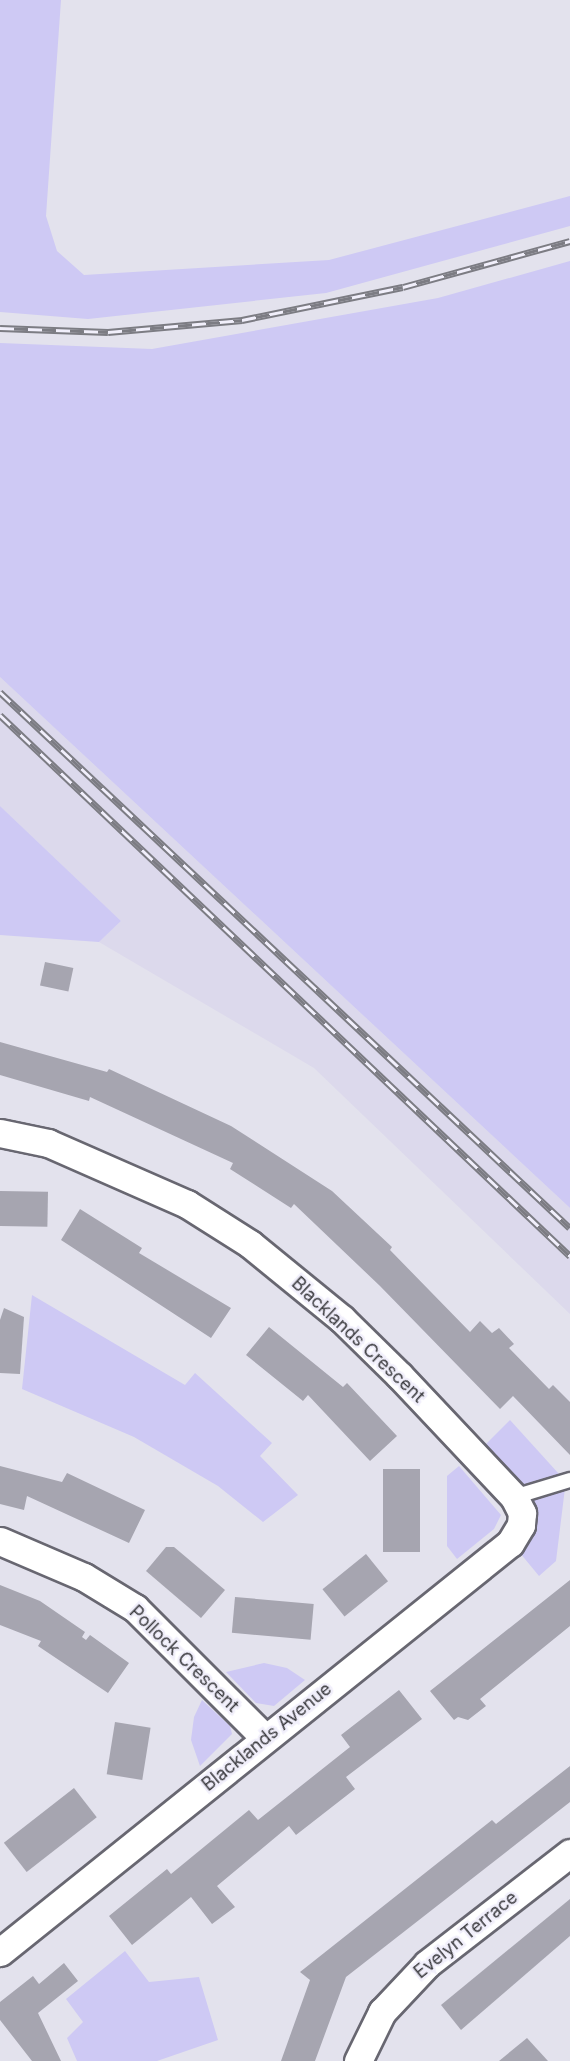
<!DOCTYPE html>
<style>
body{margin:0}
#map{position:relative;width:570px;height:2061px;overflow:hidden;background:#e3e2ed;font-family:Inter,sans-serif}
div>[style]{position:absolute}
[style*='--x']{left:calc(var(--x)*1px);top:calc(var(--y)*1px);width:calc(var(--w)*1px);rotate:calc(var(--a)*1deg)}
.built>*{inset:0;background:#dcd9ec}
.green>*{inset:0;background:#cec9f4}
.building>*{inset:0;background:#a6a5b0;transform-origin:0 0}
.roads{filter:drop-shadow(2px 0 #686771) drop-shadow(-2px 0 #686771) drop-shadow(0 2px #686771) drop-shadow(0 -2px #686771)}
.lane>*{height:14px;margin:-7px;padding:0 7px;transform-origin:7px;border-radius:7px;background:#fff}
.street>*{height:27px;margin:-13.5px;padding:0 13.5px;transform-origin:13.5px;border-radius:13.5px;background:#fff}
.rail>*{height:7px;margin-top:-3.5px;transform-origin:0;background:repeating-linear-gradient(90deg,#f1effb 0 14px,#7c7c83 0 28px);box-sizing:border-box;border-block:2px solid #7c7c83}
span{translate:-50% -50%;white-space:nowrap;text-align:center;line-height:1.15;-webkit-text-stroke:5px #f1effb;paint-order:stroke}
.street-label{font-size:18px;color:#39393d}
</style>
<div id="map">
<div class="built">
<i style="clip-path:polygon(0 677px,570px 1208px,570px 1314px,314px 1068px,99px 942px,121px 921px,0 806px)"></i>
</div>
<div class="green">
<i style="clip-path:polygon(0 0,61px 0,46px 216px,57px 251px,84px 275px,329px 260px,570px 196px,570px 226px,326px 293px,88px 319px,0 312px)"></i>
<i style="clip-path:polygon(570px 261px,570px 1208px,0 677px,0 343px,152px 349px,438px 298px)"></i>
<i style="clip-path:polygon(0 806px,121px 921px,99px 942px,0 935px)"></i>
<i style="clip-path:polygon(32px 1295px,185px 1385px,195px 1373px,272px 1443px,260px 1456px,298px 1495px,263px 1522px,218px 1486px,134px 1437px,22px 1389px)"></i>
<i style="clip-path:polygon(510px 1420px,559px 1474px,522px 1485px,486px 1444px)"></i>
<i style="clip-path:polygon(459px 1466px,501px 1515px,494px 1529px,457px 1559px,447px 1546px,447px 1476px)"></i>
<i style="clip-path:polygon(565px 1488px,556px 1561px,539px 1576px,520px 1553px,534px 1526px,528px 1501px)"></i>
<i style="clip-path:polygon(264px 1663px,287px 1668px,305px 1680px,274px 1706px,256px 1703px,226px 1672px)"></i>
<i style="clip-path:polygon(202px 1700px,230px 1726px,232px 1734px,200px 1766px,191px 1740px,194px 1717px)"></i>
<i style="clip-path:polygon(125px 1951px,149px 1982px,199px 1977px,218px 2040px,157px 2061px,77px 2061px,67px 2038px,83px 2022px,66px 1999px)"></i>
</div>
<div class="building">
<i style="left:45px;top:962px;width:29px;height:24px;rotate:12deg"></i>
<i style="clip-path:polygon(0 1042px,107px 1072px,109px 1069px,231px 1126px,332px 1191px,392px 1247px,390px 1250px,470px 1332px,480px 1321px,492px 1333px,499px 1328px,514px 1344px,509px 1348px,549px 1389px,553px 1385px,570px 1402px,570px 1455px,513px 1396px,500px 1409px,380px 1286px,294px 1204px,291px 1208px,230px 1169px,233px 1163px,90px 1097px,89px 1101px,0 1075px)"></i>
<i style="left:0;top:1191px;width:48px;height:35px;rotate:1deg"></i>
<i style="clip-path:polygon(80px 1209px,142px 1248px,139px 1253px,231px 1308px,211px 1338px,61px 1240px)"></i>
<i style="clip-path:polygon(4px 1308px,24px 1317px,20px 1374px,0 1373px,0 1320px)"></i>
<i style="clip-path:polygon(269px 1327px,343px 1387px,347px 1383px,397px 1436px,370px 1461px,308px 1395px,303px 1401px,246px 1355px)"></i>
<i style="clip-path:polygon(0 1466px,62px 1482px,67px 1473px,145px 1510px,129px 1543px,27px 1496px,24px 1510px,0 1504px)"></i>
<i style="left:383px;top:1469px;width:37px;height:83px"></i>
<i style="clip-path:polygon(166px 1547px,174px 1547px,225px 1590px,201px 1618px,146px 1571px)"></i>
<i style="left:366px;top:1554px;width:35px;height:56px;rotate:51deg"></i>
<i style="clip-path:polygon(570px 1580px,570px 1626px,480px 1699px,486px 1706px,468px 1720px,458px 1717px,454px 1720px,430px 1691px)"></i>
<i style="clip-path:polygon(0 1585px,40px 1601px,85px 1632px,82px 1637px,86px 1640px,90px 1635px,129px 1663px,108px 1693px,38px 1646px,41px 1641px,0 1625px)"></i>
<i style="left:235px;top:1597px;width:79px;height:36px;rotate:5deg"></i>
<i style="clip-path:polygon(399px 1690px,422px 1719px,346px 1777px,355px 1789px,296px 1835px,289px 1826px,217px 1886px,235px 1907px,212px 1924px,191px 1897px,132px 1945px,109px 1916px,167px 1869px,171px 1874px,249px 1810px,258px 1820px,350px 1747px,341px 1735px)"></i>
<i style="left:115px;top:1722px;width:36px;height:53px;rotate:9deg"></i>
<i style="clip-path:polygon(570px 1766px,570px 1802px,346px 1977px,315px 2061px,281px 2061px,310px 1980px,300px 1972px,492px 1820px,496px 1824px)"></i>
<i style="left:74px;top:1788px;width:37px;height:89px;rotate:52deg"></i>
<i style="clip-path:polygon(570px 1899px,570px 1936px,461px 2030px,441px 2005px)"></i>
<i style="clip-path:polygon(64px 1963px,78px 1981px,38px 2013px,61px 2061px,32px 2061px,0 2020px,0 2002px,33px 1976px,39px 1984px)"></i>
<i style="clip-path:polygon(527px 2038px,548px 2061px,499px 2061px)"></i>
</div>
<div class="roads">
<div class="lane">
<i style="--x:514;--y:1497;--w:59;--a:-16.9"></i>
</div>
<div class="street">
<i style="--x:0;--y:1133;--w:49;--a:11.8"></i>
<i style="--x:48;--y:1143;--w:152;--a:23.7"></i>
<i style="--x:187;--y:1204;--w:75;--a:32.4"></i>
<i style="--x:250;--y:1244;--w:119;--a:39.2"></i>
<i style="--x:342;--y:1319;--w:80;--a:44.5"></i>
<i style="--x:399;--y:1375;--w:168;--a:46.7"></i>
<i style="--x:514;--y:1497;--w:18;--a:63"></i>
<i style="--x:522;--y:1513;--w:12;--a:95"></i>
<i style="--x:521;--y:1525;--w:21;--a:121"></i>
<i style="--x:510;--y:1543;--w:654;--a:141.27"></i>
<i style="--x:0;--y:1541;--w:91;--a:23.2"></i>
<i style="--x:84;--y:1577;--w:60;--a:31.3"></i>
<i style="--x:135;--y:1608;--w:184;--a:45"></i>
<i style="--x:358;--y:2061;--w:55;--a:-63.9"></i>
<i style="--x:382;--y:2012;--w:66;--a:-46.8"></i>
<i style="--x:427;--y:1964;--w:181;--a:-37.8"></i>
</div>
</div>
<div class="rail">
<i style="--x:0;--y:328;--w:108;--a:2.1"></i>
<i style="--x:108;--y:332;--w:135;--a:-5.1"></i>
<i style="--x:242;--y:320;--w:164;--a:-11.6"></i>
<i style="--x:403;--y:287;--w:173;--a:-15.4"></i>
<i style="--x:0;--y:692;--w:782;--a:43.24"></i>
<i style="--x:0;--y:715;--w:786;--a:43.5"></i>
</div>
<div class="street-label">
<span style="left:358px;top:1340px;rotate:43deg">Blacklands Crescent</span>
<span style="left:184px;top:1659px;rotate:44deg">Pollock Crescent</span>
<span style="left:267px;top:1737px;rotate:-39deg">Blacklands Avenue</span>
<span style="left:466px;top:1935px;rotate:-39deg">Evelyn Terrace</span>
</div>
</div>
